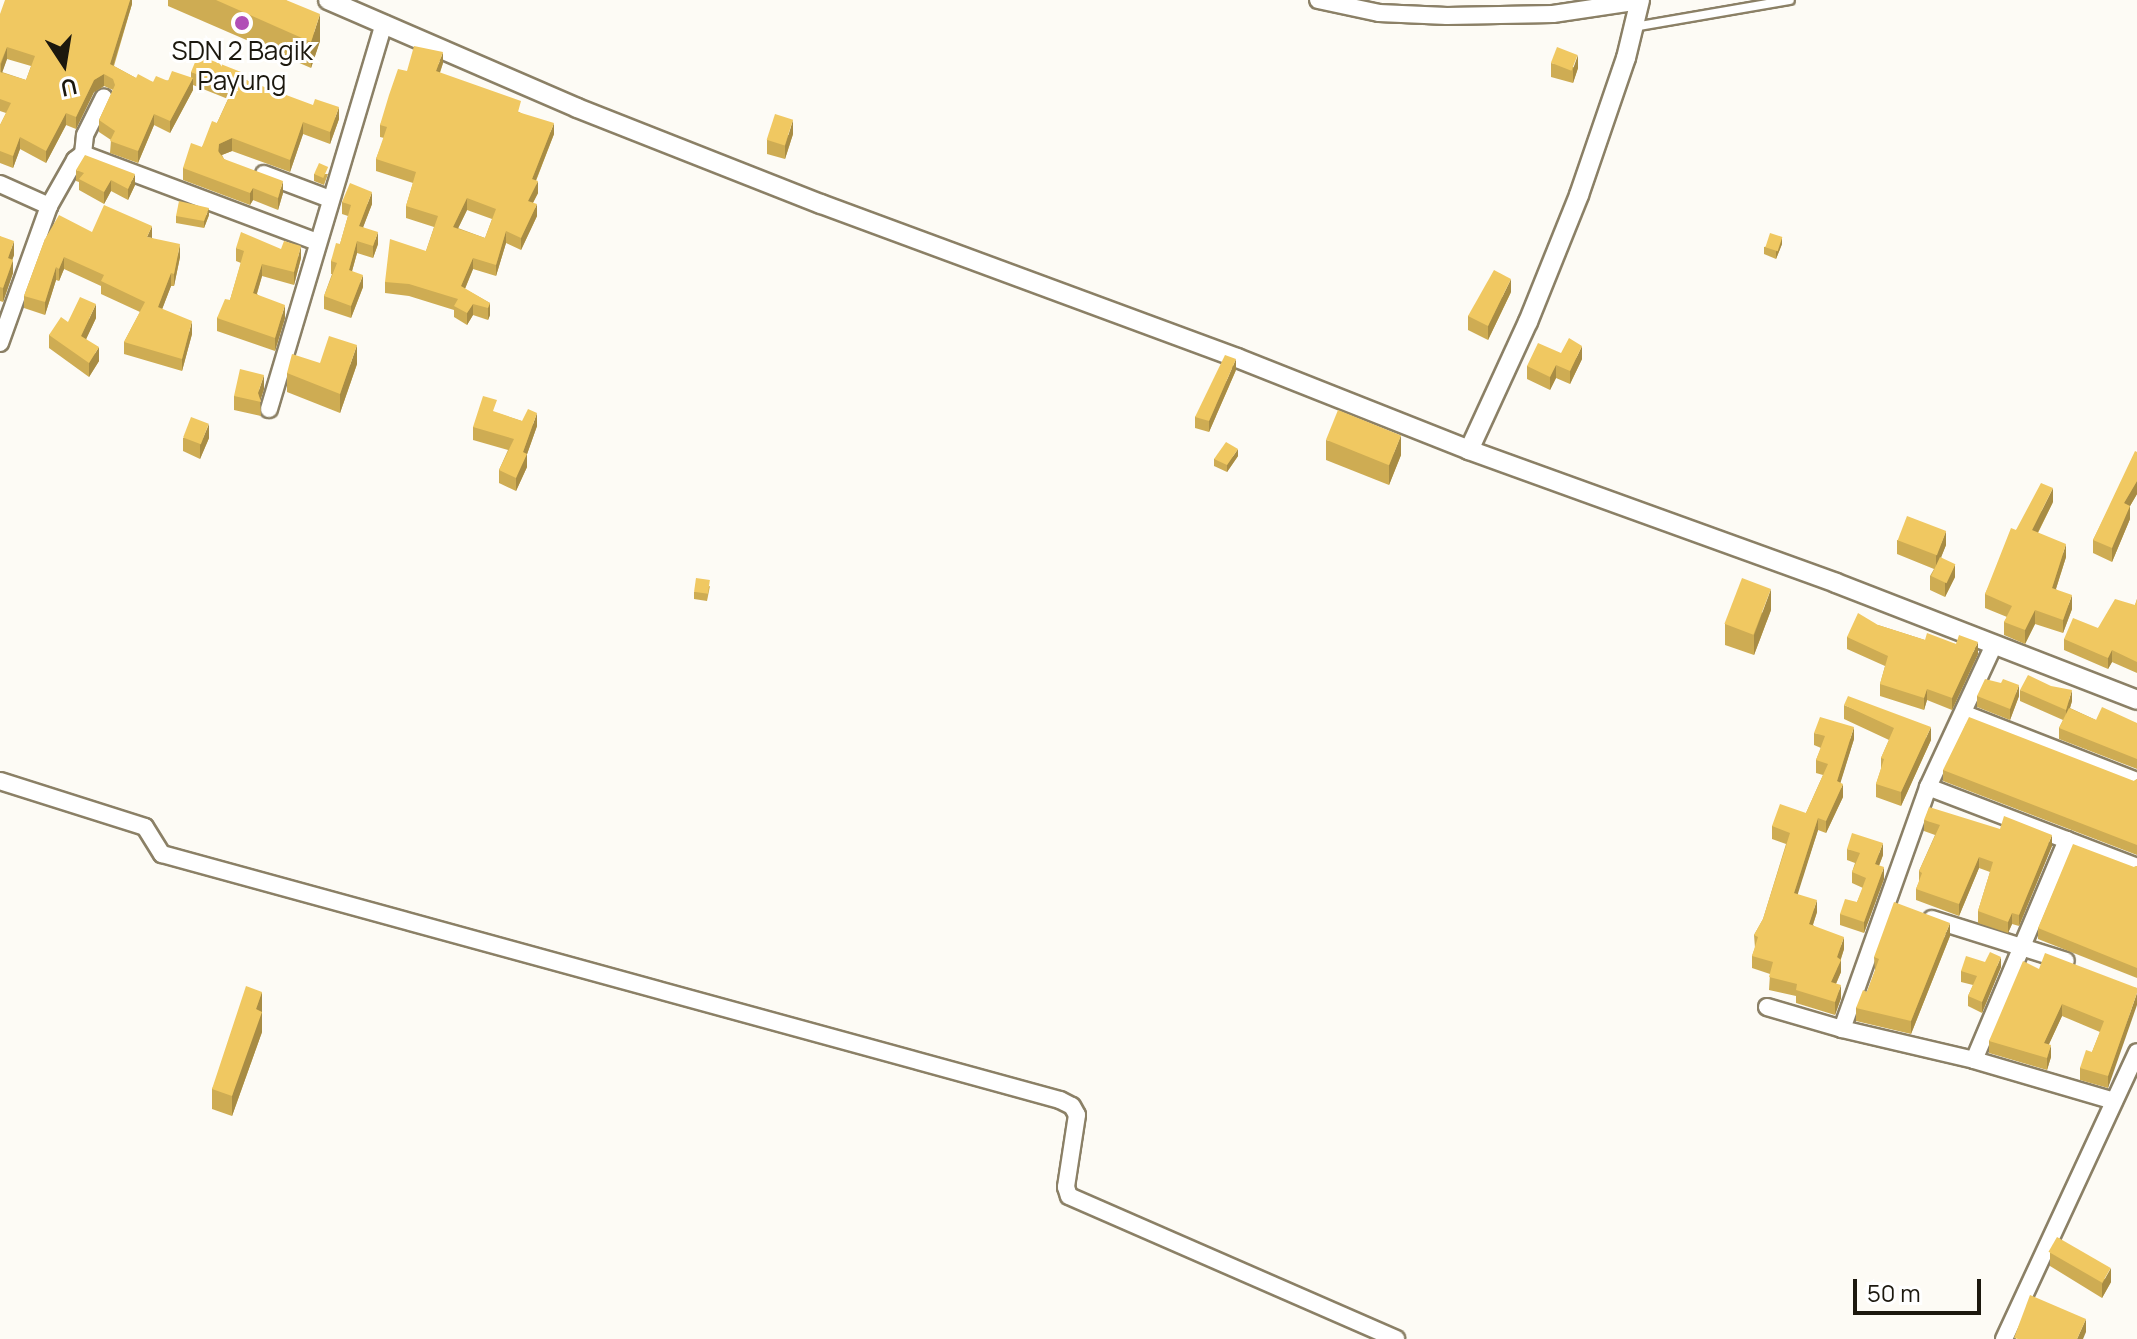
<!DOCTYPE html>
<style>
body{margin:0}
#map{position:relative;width:2137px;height:1339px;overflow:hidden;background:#fdfbf5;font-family:Manrope,sans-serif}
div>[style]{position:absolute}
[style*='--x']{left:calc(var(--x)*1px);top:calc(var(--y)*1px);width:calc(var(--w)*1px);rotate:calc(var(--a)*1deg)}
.roads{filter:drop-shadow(2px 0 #8b8066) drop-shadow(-2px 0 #8b8066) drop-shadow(0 2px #8b8066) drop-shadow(0 -2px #8b8066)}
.service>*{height:8px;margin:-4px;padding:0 4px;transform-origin:4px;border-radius:4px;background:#fff}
.minor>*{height:16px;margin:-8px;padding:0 8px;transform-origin:8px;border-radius:8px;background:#fff}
.tertiary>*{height:18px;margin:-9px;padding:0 9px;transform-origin:9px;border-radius:9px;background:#fff}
.wall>*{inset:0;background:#ceac53}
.shaded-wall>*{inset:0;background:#a88c44}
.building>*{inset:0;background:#f0c861;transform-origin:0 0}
.dots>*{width:22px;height:22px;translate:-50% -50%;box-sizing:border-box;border:4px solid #fff;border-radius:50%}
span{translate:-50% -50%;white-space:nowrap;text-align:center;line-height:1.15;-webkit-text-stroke:6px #fff;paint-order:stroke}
.poi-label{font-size:26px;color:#1c180e}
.north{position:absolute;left:24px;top:24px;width:80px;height:80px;-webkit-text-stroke:6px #fff;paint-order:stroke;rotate:168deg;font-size:22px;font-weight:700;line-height:32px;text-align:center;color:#1c180e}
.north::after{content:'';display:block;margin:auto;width:28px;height:36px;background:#1c180e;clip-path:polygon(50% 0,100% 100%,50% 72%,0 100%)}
.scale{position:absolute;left:1853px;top:1279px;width:128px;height:36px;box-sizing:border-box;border:4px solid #1c180e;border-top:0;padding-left:10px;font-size:24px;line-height:28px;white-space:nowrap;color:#1c180e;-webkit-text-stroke:6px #fff;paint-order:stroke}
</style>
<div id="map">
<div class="roads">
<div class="service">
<i style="--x:1634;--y:27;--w:158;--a:-9.8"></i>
</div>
<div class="minor">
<i style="--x:1318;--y:0;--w:62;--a:12"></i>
<i style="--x:1379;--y:13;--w:68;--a:2.5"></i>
<i style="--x:1447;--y:16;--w:106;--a:-1.1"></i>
<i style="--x:1553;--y:14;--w:88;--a:-8.5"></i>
<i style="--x:83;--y:154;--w:19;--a:-84"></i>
<i style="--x:85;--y:135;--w:42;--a:-63.4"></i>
<i style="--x:264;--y:174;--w:71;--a:20.7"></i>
<i style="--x:0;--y:184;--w:54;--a:24.2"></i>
<i style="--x:0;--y:343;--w:145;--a:-70.3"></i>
<i style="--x:49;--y:206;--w:53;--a:-60.5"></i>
<i style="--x:75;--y:160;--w:10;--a:-37"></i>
<i style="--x:83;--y:154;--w:250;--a:20.6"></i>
<i style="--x:269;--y:409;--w:402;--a:-73.4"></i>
<i style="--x:1965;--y:714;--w:185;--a:21.3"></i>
<i style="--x:0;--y:781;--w:152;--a:17.6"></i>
<i style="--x:145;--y:827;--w:32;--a:58"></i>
<i style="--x:162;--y:854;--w:931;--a:15.32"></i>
<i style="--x:1060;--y:1100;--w:13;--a:27"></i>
<i style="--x:1072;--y:1106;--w:10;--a:61"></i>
<i style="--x:1077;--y:1115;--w:73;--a:98.7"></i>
<i style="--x:1066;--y:1187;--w:9;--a:72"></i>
<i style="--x:1069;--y:1196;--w:357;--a:23.6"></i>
<i style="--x:1928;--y:787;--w:224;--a:20.9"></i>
<i style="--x:1932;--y:919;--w:140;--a:17.4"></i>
<i style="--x:1767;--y:1007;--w:78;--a:16.3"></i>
<i style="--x:1842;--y:1029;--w:136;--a:13.2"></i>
<i style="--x:1974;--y:1060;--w:146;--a:16.3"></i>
<i style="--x:1842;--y:1029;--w:257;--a:-70.4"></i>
<i style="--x:1928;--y:787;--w:157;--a:-65.1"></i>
<i style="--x:1974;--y:1060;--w:239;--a:-67.1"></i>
<i style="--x:2004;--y:1339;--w:316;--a:-65.1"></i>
</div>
<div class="tertiary">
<i style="--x:328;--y:0;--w:271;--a:23.4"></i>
<i style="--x:577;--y:108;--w:262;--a:21.5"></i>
<i style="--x:821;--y:204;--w:444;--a:20.3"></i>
<i style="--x:1237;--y:358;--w:250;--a:21.6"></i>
<i style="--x:1469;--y:450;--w:390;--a:19.9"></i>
<i style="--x:1836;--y:583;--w:323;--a:21.2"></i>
<i style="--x:1469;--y:450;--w:141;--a:-65.3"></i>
<i style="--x:1528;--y:322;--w:137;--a:-68.1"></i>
<i style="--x:1579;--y:195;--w:145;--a:-71.1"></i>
<i style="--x:1626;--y:58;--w:60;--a:-76.4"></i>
</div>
</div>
<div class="wall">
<i style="clip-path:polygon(evenodd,132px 0,132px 4px,114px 66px,136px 78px,153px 82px,191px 78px,191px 72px,246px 80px,339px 119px,330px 144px,303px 134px,290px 172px,232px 151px,222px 155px,224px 159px,283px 193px,278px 210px,253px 200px,250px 205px,183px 180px,183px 168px,202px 147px,217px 123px,228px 99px,193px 85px,193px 90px,170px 133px,154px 125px,138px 163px,110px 153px,111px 140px,99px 132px,99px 120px,113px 90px,104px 86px,94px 92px,76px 129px,66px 125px,46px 163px,20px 149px,13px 168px,0 163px,0 125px,6px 113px,0 111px,0 14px,132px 0,7px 59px,31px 66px,26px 80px,2px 72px,7px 59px)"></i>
<i style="clip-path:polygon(168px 0,286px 0,320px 41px,311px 68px,168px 6px)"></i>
<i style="clip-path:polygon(evenodd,443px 63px,440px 73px,521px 113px,554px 134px,536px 181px,538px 193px,533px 203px,537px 216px,521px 250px,506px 243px,496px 276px,473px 269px,465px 289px,490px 303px,490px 315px,488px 320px,473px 315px,467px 325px,454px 317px,454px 310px,409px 296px,385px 293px,385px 282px,426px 251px,434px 227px,406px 218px,406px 206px,413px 183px,376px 171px,376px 159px,384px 138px,380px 137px,380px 125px,407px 71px,443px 63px,467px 210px,492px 219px,485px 238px,458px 228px,467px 210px)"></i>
<i style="clip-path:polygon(1551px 63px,1578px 68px,1573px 83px,1551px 77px)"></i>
<i style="clip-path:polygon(793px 134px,785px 159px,767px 154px,767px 140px)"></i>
<i style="clip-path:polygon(76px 170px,135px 185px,128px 200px,111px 191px,104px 204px,79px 190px,79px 182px,76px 181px)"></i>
<i style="clip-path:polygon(314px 174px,328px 174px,324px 185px,314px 181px)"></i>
<i style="clip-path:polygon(342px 202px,372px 204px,363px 227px,378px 244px,373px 258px,357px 253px,352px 271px,363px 287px,351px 318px,324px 309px,324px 296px,332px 274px,331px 274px,331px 261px,340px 244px,348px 216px,342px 214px)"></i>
<i style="clip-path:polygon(209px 215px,204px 228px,176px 223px,176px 216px)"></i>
<i style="clip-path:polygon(92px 232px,152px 238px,180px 257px,174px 286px,171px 286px,162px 309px,192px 334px,182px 371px,124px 354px,124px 342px,140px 312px,101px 294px,101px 286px,64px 269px,59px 281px,56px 280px,45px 315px,24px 308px,24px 296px,45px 239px)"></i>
<i style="clip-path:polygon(0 236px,14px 255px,12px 260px,13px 273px,3px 302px,0 301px)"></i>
<i style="clip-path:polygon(1782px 244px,1776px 259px,1764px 254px,1764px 247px)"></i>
<i style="clip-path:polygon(236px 248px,301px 258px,294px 285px,262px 276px,257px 294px,285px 318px,275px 351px,217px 331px,217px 318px,230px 300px,241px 263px,236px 261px)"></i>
<i style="clip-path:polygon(1511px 292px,1488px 340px,1468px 330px,1468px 316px)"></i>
<i style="clip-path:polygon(96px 318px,86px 339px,99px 361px,89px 377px,49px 348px,49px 335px,68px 322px)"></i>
<i style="clip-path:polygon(1561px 353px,1582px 359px,1570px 384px,1556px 378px,1550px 390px,1527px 379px,1527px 366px)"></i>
<i style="clip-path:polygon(357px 364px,340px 413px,287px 392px,287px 373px)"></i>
<i style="clip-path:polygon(1236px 370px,1209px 432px,1195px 428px,1195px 417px)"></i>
<i style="clip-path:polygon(264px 389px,260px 400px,261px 416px,234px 410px,234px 396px)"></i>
<i style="clip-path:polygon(497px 413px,537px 426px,527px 454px,527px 467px,516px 491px,499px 483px,499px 470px,508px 450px,473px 440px,473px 427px)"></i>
<i style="clip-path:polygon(183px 438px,209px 438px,200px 459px,183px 451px)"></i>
<i style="clip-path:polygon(1326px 440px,1401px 455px,1389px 485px,1326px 460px)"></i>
<i style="clip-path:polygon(2137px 452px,2137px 494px,2130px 506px,2130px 519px,2112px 562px,2093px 553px,2093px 540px)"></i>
<i style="clip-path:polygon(1238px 456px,1227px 472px,1214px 466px,1214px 459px)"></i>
<i style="clip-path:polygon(2053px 502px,2038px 533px,2066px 557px,2056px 589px,2072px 609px,2063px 633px,2035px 624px,2025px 644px,2004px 635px,2004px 622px,2007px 617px,1985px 608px,1985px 594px,2016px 530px)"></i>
<i style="clip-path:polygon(1897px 540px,1946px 545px,1941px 557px,1955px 577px,1945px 597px,1930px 590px,1930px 576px,1934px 569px,1897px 554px)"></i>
<i style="clip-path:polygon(710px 586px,707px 601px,694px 599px,694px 592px)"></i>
<i style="clip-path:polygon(2137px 599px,2137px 673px,2112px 662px,2108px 669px,2064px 650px,2064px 639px,2098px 628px,2135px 605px)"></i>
<i style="clip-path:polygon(1771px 610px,1754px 655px,1725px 645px,1725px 624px)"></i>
<i style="clip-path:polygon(1878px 625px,1925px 640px,1956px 644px,1978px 654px,1952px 710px,1927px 700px,1924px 710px,1880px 696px,1880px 684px,1885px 666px,1847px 649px,1847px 637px)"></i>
<i style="clip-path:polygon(2001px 683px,2019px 696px,2010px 720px,1977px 707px,1977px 696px)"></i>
<i style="clip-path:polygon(2020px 690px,2072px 701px,2070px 708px,2096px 720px,2137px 723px,2137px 769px,2059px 739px,2059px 728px,2063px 720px,2020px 701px)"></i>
<i style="clip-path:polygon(1844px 705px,1931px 740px,1901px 806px,1876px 797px,1876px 784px,1881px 769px,1881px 758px,1889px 740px,1844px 719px)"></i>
<i style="clip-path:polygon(1814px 733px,1854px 739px,1840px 783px,1843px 797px,1826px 833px,1818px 830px,1797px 894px,1817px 912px,1813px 925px,1844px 949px,1841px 959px,1841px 972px,1836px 984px,1841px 998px,1835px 1015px,1796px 1003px,1796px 996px,1769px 990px,1770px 974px,1752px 968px,1752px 956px,1755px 948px,1754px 935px,1763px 919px,1786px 844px,1772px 839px,1772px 826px,1806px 813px,1823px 775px,1816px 773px,1816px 760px,1821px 748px,1814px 745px)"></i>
<i style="clip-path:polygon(1943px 770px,2134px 781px,2137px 779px,2137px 855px,1943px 781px)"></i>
<i style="clip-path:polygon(1924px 820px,2052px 846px,2019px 926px,2012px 924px,2008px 933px,1978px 923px,1978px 911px,1990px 872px,1979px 868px,1959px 916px,1916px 900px,1916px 889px,1919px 882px,1919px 871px,1935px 835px,1924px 831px)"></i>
<i style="clip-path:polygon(1847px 849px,1883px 855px,1879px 866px,1884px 879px,1864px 933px,1840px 925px,1840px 914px,1857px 902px,1863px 888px,1852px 883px,1852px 872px,1855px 863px,1847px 860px)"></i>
<i style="clip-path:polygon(2137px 866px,2137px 978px,2038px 939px,2038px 928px,2134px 867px)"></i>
<i style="clip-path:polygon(1950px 936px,1911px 1034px,1856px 1021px,1856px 1008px,1867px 992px,1875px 971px,1874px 957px)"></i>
<i style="clip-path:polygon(1985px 962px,2001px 967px,1982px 1013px,1968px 1006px,1968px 996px,1973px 985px,1961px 982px,1961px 971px)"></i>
<i style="clip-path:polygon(2039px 969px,2137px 988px,2108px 1088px,2080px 1080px,2080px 1068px,2092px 1052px,2100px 1032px,2062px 1016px,2049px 1044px,2051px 1057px,2047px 1070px,1989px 1053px,1989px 1041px)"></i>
<i style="clip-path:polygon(262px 992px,262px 1032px,232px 1116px,212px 1109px,212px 1089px)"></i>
<i style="clip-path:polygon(2050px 1252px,2111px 1282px,2102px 1298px,2050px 1266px)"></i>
</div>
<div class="shaded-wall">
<i style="clip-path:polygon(130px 0,132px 0,132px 4px,110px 76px,110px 64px)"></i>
<i style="clip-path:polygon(320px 14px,320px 41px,311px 68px,311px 42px)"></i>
<i style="clip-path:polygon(7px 47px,7px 59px,1px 76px,1px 64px)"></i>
<i style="clip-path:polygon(443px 52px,443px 63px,436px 83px,436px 71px)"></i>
<i style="clip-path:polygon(1578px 55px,1578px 68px,1573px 83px,1573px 69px)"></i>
<i style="clip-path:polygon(104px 74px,104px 86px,94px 92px,76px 129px,76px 117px,94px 80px)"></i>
<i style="clip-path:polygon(193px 78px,193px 90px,170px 133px,170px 121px)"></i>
<i style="clip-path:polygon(339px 107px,339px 119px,330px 144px,330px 132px)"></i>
<i style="clip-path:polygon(66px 113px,66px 125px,46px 163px,46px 151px)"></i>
<i style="clip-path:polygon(154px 114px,154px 125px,138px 163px,138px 151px)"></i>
<i style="clip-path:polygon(793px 120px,793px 134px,785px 159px,785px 146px)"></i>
<i style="clip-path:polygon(303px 122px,303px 134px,290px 172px,290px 160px)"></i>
<i style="clip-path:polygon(554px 123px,554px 134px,532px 190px,532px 179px)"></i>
<i style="clip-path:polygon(20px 137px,20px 149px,13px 168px,13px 156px)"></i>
<i style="clip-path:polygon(232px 138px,232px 151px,219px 156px,218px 164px,219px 144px)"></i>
<i style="clip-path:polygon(135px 174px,135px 185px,128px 200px,128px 189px)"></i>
<i style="clip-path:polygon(111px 180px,111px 191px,104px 204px,104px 192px)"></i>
<i style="clip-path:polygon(283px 181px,283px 193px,278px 210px,278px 198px)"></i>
<i style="clip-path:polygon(538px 181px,538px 193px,528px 212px,528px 201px)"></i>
<i style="clip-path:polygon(253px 188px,253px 200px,250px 205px,250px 193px)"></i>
<i style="clip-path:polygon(372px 192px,372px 204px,359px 238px,359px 226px)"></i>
<i style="clip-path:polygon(467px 198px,467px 210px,453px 239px,453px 227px)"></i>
<i style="clip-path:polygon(537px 204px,537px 216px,521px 250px,521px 238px)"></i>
<i style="clip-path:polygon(209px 208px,209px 215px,204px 228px,204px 221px)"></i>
<i style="clip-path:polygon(152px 226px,152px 238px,147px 237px)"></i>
<i style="clip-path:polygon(506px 231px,506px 243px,496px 276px,496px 265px)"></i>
<i style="clip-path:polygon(378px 232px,378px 244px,373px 258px,373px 246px)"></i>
<i style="clip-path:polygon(1782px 237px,1782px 244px,1776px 259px,1776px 252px)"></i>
<i style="clip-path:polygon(14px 241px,14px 255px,8px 272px,8px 258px)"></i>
<i style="clip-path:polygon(357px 241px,357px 253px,349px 282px,349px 270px)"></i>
<i style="clip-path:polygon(180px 244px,180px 257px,174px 286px,174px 274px)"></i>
<i style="clip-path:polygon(301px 246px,301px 258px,294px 285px,294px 272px)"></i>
<i style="clip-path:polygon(64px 257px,64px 269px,59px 281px,59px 269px)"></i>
<i style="clip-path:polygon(473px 258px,473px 269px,461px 298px,461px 286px)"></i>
<i style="clip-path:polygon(13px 260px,13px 273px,3px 302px,3px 288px)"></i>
<i style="clip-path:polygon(262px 264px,262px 276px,253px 306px,253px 293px)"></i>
<i style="clip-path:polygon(56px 267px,56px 280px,45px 315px,45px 302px)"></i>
<i style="clip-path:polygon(171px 273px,171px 286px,158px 320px,158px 307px)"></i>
<i style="clip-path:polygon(363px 275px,363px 287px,351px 318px,351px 306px)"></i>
<i style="clip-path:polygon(1511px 279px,1511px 292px,1488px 340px,1488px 326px)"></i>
<i style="clip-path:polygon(490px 303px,490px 315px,488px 320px,488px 308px)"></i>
<i style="clip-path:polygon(96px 304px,96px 318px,81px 350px,81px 336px)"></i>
<i style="clip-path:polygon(473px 304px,473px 315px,467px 325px,467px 313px)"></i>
<i style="clip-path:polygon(285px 305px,285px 318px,275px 351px,275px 338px)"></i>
<i style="clip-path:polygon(192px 321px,192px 334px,182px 371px,182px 359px)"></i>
<i style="clip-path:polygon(357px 345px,357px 364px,340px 413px,340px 394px)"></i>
<i style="clip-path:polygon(1582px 346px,1582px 359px,1570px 384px,1570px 371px)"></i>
<i style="clip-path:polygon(99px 347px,99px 361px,89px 377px,89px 363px)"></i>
<i style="clip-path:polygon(1236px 359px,1236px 370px,1209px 432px,1209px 421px)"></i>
<i style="clip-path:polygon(1556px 365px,1556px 378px,1550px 390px,1550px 377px)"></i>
<i style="clip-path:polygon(264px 375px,264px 389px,260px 402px,258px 393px)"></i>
<i style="clip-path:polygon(537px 413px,537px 426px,525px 460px,527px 454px,527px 467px,516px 491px,516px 478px,523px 452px)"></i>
<i style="clip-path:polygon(209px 424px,209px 438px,200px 459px,200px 445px)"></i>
<i style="clip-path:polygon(1401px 435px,1401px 455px,1389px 485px,1389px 465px)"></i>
<i style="clip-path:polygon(1238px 449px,1238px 456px,1227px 472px,1227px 465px)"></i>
<i style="clip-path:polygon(2137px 481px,2137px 494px,2130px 506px,2130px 519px,2112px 562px,2112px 548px,2124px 503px)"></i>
<i style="clip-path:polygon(2053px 488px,2053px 502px,2032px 544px,2032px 530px)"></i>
<i style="clip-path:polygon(1946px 531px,1946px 545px,1936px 570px,1936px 556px)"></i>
<i style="clip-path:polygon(2066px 544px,2066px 557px,2052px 601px,2052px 588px)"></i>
<i style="clip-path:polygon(1955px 564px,1955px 577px,1945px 597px,1945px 583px)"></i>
<i style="clip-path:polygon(1771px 589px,1771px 610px,1754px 655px,1754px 635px)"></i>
<i style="clip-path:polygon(2072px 595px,2072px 609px,2063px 633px,2063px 620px)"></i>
<i style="clip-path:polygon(2035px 610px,2035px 624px,2025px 644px,2025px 630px)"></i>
<i style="clip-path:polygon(1978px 642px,1978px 654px,1952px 710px,1952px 698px)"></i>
<i style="clip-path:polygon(2112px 650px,2112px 662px,2108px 669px,2108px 658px)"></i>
<i style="clip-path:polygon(2019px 685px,2019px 696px,2010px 720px,2010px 709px)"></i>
<i style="clip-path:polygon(1927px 689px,1927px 700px,1924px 710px,1924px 698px)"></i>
<i style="clip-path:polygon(2072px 690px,2072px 701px,2066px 721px,2066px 710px)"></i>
<i style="clip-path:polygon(1854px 727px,1854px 739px,1837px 794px,1837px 781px)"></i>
<i style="clip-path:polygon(1931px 727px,1931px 740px,1901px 806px,1901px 792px)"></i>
<i style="clip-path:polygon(1843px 784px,1843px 797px,1826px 833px,1826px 821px)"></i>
<i style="clip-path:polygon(1818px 818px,1818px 830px,1794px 906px,1794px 893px)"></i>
<i style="clip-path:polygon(2052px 835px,2052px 846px,2019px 926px,2019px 915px)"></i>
<i style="clip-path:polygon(1883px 843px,1883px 855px,1875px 876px,1875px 864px)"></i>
<i style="clip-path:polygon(1979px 857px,1979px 868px,1959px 916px,1959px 904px)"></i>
<i style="clip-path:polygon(1884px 867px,1884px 879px,1864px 933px,1864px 922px)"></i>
<i style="clip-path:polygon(1817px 900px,1817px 912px,1809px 936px,1809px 924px)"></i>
<i style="clip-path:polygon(2012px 913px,2012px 924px,2008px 933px,2008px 922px)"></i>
<i style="clip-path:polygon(1950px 923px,1950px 936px,1911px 1034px,1911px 1021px)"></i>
<i style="clip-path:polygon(1844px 937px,1844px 949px,1837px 970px,1837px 957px)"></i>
<i style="clip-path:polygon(2001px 957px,2001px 967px,1982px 1013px,1982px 1002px)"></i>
<i style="clip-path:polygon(1841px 960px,1841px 972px,1831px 995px,1831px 982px)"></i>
<i style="clip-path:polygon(1841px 985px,1841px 998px,1835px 1015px,1835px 1002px)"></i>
<i style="clip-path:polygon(262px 992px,262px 1032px,232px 1116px,232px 1096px,256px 1009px)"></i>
<i style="clip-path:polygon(2137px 993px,2137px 1005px,2108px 1088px,2108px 1076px)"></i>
<i style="clip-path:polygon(2062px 1004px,2062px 1016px,2044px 1055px,2044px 1043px)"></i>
<i style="clip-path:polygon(2051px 1045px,2051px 1057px,2047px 1070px,2047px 1058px)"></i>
<i style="clip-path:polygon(2111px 1268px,2111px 1282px,2102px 1298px,2102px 1284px)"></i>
<i style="clip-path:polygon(2086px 1319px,2086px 1332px,2083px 1339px,2077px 1339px)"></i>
</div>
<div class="building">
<i style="clip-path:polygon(5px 0,130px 0,110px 64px,136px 78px,138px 74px,153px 82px,156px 76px,168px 81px,172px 71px,193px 78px,170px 121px,154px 114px,138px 151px,110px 141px,115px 131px,99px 120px,115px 85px,113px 79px,104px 74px,94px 80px,76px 117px,66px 113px,46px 151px,20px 137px,13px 156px,0 151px,0 125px,11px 103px,0 99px,0 72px,26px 80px,35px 56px,7px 47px,0 64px,0 14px)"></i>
<i style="clip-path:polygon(216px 0,286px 0,320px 14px,311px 42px)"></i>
<i style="clip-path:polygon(evenodd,414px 46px,443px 52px,436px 71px,521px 101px,518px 112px,554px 123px,532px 179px,538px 181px,528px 201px,537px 204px,521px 238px,506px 231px,496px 265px,473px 258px,461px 286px,490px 303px,488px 308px,473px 304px,467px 313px,454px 306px,458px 299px,409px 284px,385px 282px,390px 239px,426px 251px,438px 216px,406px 206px,416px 172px,376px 159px,387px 127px,380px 125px,389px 95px,398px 69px,407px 71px,414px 46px,467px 198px,496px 209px,485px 238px,453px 227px,467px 198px)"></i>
<i style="left:1557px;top:47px;width:22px;height:17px;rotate:21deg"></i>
<i style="clip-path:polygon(198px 55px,246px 74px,243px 79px,313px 105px,315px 99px,339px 107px,330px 132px,303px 122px,290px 160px,232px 138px,219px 144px,218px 151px,224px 159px,283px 181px,278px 198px,253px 188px,250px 193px,183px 168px,191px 143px,202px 147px,212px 121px,217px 123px,233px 89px,191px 72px)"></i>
<i style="left:775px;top:114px;width:19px;height:27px;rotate:18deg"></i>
<i style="clip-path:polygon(85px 155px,135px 174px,128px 189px,111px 180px,104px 192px,79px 179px,84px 173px,76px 170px)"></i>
<i style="left:319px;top:163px;width:10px;height:12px;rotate:24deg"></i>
<i style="clip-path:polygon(350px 183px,372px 192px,359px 226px,378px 232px,373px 246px,357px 241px,349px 270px,363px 275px,351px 306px,324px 296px,337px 263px,331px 261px,336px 243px,340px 244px,351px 205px,342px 202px)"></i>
<i style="clip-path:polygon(179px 201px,209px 208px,204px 221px,176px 216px)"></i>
<i style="clip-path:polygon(104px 205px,152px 226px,147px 237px,180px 244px,174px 274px,171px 273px,158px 307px,192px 321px,182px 359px,124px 342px,145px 302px,101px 281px,104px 275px,64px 257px,59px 269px,56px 267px,45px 302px,24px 296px,45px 239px,59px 215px,92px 232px)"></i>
<i style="clip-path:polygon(241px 232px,281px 249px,284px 241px,301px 246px,294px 272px,262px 264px,253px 293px,285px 305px,275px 338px,217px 318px,225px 299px,230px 300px,244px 251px,236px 248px)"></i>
<i style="left:1770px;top:233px;width:13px;height:15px;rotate:18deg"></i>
<i style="clip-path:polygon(0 236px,14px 241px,8px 258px,13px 260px,3px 288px,0 287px)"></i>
<i style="clip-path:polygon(1494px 270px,1511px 279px,1488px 326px,1468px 316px)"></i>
<i style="clip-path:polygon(80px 297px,96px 304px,81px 336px,99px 347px,89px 363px,49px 335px,61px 317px,68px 322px)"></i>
<i style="clip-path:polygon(329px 336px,357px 345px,340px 394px,287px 373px,292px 354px,320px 363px)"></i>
<i style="clip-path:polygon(1569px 338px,1582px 346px,1570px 371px,1556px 365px,1550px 377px,1527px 366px,1538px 343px,1561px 353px)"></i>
<i style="clip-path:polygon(1225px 355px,1236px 359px,1209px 421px,1195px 417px)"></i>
<i style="clip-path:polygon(240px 369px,264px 375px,258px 393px,261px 402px,234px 396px)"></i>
<i style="clip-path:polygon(483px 396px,497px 400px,493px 411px,522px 421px,528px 409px,537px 413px,523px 452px,527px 454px,516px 478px,499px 470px,514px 439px,473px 427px)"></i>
<i style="left:1338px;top:410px;width:68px;height:32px;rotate:22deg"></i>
<i style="left:191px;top:417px;width:19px;height:22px;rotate:21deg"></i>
<i style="clip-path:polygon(1226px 442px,1238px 449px,1227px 465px,1214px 459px)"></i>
<i style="clip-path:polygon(2135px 451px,2137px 452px,2137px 481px,2124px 503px,2130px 506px,2112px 548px,2093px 540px)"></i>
<i style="clip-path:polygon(2041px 483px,2053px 488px,2032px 530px,2066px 544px,2052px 588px,2072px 595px,2063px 620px,2035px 610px,2025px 630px,2004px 622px,2012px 606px,1985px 594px,2011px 528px,2016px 530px)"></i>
<i style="left:1907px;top:516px;width:42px;height:26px;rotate:21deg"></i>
<i style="left:1940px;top:557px;width:17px;height:21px;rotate:25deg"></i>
<i style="left:696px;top:578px;width:14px;height:14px;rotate:8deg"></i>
<i style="left:1742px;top:578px;width:31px;height:49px;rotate:21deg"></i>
<i style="clip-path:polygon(2115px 599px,2135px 605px,2137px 599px,2137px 662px,2112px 650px,2108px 658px,2064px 639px,2073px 618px,2098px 628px)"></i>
<i style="clip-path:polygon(1858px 613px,1878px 625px,1925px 640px,1927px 633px,1956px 644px,1959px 635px,1978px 642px,1952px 698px,1927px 689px,1924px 698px,1880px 684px,1888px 656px,1847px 637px)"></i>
<i style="clip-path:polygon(2028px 675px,2051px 686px,2072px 690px,2066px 710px,2020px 690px)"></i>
<i style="clip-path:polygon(1985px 679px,2001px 683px,2003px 679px,2019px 685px,2010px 709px,1977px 696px)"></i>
<i style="clip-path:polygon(1848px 696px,1931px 727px,1901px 792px,1876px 784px,1884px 759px,1881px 758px,1894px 728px,1844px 705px)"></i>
<i style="clip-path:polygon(2102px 707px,2137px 723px,2137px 759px,2059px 728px,2069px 708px,2096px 720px)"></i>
<i style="clip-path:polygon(1820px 717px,1854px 727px,1837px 781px,1843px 784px,1826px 821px,1818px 818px,1794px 893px,1817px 900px,1809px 924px,1844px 937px,1837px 957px,1841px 960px,1831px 982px,1841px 985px,1835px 1002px,1796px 990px,1797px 984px,1769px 977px,1773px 962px,1752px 956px,1758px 937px,1754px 935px,1763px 919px,1790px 833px,1772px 826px,1780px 804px,1806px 813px,1828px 764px,1816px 760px,1825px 736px,1814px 733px)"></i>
<i style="clip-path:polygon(1969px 717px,2134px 781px,2137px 779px,2137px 845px,1943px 770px)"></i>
<i style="clip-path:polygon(1929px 807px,2000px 829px,2004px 816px,2052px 835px,2019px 915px,2012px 913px,2008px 922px,1978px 911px,1993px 862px,1979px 857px,1959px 904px,1916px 889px,1922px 873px,1919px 871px,1940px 825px,1924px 820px)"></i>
<i style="clip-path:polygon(1852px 833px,1883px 843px,1875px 864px,1884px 867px,1864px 922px,1840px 914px,1845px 899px,1857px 902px,1866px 878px,1852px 872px,1860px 853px,1847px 849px)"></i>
<i style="clip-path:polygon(2073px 844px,2134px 867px,2137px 866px,2137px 968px,2038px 928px)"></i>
<i style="clip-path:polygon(1894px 902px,1950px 923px,1911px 1021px,1856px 1008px,1863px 990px,1867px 992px,1879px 959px,1874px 957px)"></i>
<i style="clip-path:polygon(1990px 952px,2001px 957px,1982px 1002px,1968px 996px,1977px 976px,1961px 971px,1966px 956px,1985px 962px)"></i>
<i style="clip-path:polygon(2045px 953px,2137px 988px,2137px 993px,2108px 1076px,2080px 1068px,2086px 1050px,2092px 1052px,2104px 1021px,2062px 1004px,2044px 1043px,2051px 1045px,2047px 1058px,1989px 1041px,2023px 961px,2039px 969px)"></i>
<i style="clip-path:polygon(246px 986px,262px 992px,256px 1009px,262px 1012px,232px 1096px,212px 1089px)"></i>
<i style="left:2057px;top:1237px;width:62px;height:17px;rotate:30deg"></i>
<i style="clip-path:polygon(2030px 1295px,2086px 1319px,2077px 1339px,2018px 1339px,2014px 1338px)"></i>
</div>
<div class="dots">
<i style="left:242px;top:23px;background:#b14fb6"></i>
</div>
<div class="poi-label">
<span style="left:242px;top:66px">SDN 2 Bagik<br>Payung</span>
</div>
<div class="north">U</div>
<div class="scale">50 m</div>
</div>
